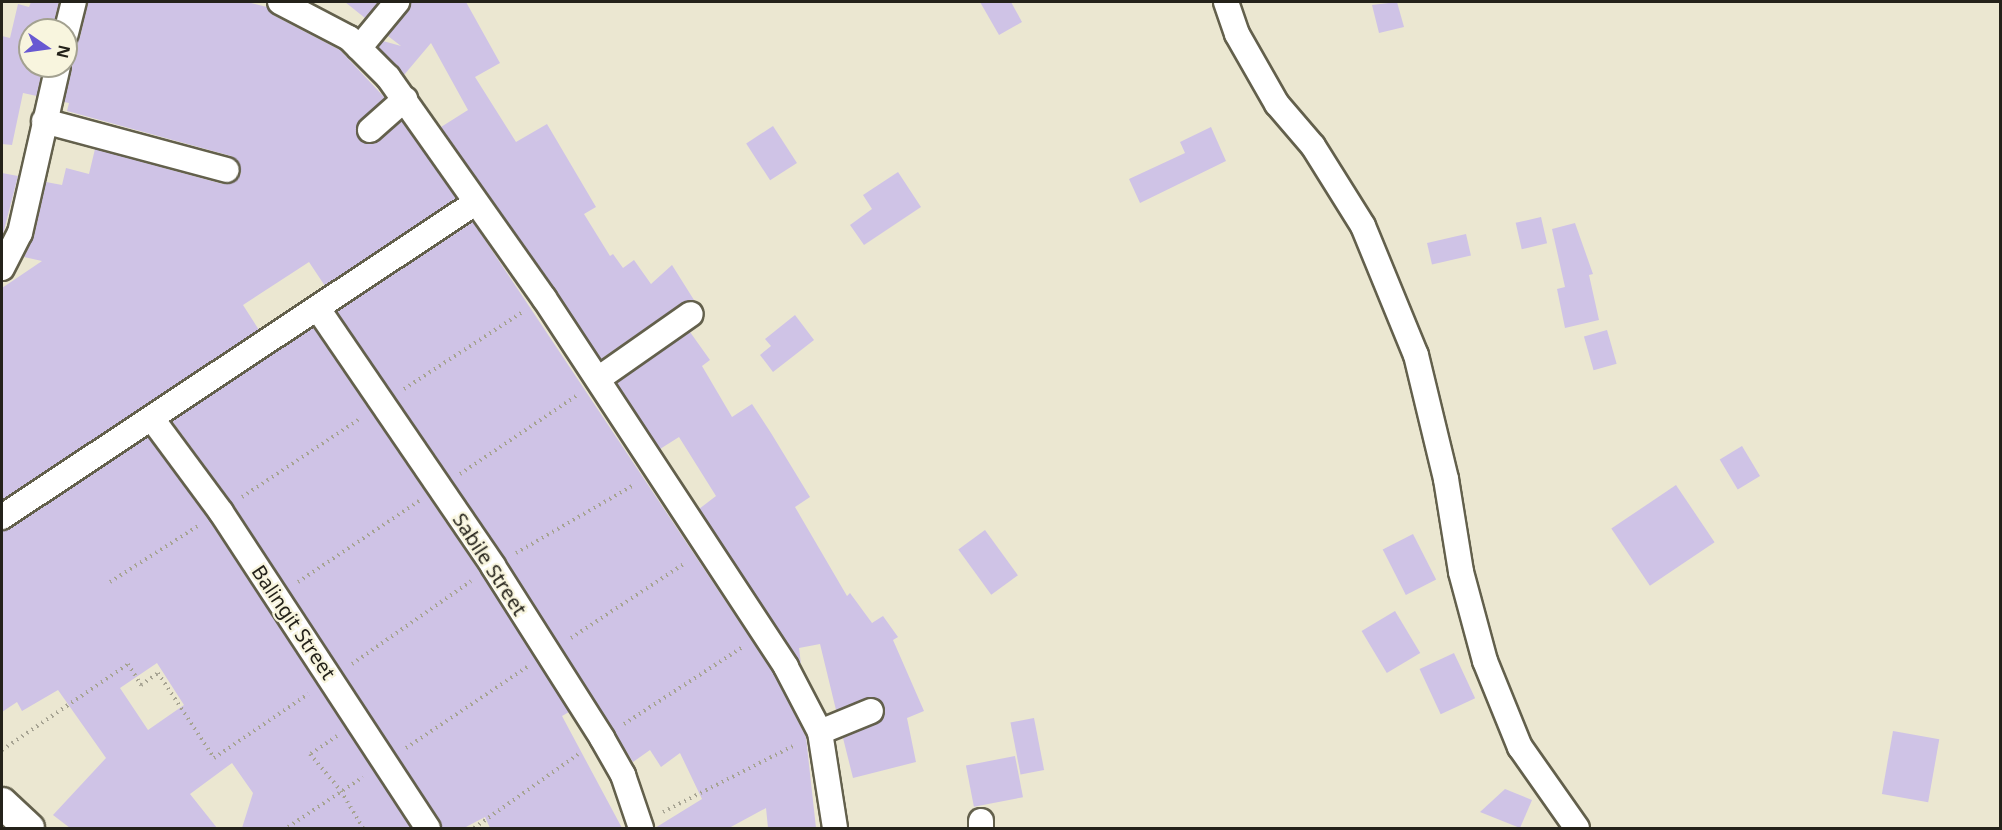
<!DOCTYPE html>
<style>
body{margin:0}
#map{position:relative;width:2002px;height:830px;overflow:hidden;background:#ebe7d1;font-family:"Noto Sans",sans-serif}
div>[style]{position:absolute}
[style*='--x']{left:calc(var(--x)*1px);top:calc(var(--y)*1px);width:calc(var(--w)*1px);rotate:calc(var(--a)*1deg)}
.building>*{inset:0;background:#cfc3e6;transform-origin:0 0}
.path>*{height:4px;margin-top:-2px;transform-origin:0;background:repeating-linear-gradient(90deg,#a6a392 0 1.5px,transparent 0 6px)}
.roads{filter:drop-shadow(2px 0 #63604c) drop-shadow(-2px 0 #63604c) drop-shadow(0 2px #63604c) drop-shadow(0 -2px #63604c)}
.minor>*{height:24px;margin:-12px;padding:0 12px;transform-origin:12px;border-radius:12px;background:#fff}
.tertiary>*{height:30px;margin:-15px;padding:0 15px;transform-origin:15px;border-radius:15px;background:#fff}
span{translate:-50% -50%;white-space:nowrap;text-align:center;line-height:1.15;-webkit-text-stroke:4.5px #f8f5de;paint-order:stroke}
.street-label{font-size:20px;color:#24221a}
.frame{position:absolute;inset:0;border:3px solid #24221a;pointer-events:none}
.north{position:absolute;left:18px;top:18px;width:60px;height:60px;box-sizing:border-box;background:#f8f5de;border:2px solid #a3a190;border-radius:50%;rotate:103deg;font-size:16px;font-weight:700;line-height:24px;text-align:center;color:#24221a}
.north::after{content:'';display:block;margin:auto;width:21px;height:27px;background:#6859d2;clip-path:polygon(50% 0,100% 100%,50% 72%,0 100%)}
</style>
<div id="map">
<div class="building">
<i style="clip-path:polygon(31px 2px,59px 2px,52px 30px,30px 30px,30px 66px,43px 66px,37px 96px,23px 93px,12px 145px,2px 144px,2px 36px,10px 38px,18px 4px,29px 7px)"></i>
<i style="clip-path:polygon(88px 2px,247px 2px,267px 7px,273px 15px,340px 50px,385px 98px,357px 125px,360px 140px,373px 144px,402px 121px,456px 198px,325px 286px,309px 262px,243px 305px,259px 330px,2px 500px,2px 288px,42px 261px,24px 257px,34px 236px,46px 182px,62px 185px,66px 168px,89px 174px,95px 149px,223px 184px,237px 180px,241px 173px,237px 160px,231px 156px,67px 111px,69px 103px,64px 102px,72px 69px,66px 47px,80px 37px)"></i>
<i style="clip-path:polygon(345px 2px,379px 2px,365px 18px)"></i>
<i style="clip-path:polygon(411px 2px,466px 2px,500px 63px,475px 77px,516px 142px,547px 124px,596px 207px,584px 214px,610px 256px,613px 254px,623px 268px,634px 260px,651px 284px,672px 265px,694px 300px,683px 302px,601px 359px,441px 127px,468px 110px,431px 43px,404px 75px,378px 47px,383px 41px,401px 46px,388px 36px)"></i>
<i style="clip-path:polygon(980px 2px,1011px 2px,1022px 22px,999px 35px)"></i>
<i style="clip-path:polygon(1397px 2px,1404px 27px,1379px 33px,1372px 5px)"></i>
<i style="left:773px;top:126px;width:44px;height:32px;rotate:57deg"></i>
<i style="clip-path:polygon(1211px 127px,1226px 161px,1140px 203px,1129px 179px,1185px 153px,1180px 142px)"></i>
<i style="clip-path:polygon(898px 172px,921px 207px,864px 245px,850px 225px,872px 209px,863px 195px)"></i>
<i style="clip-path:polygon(2px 173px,18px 176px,2px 238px)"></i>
<i style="left:1541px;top:217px;width:27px;height:26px;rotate:77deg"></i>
<i style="clip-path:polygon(473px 222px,774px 674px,806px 737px,816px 828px,768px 828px,766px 808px,729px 828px,655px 828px,702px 799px,680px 753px,661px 767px,650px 750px,633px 762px,505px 558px,337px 312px)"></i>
<i style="clip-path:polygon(1575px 223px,1593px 274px,1589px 275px,1599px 320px,1565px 328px,1557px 289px,1565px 287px,1552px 229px)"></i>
<i style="left:1466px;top:234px;width:22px;height:40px;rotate:77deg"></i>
<i style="clip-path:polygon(795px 315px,814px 340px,773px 372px,760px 355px,771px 346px,765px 339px)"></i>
<i style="clip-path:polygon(313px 327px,481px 574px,569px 712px,562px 716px,622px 828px,490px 828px,485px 817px,464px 828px,442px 828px,233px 504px,172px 421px)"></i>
<i style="left:1607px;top:330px;width:35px;height:24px;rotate:74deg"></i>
<i style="clip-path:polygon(690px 332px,710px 360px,702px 366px,732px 417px,752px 404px,771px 433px,810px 497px,795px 507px,847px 596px,850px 593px,872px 623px,883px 616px,898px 637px,893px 640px,924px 711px,907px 718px,916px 762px,853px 778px,843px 738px,882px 720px,884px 705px,872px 697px,836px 710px,820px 644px,799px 648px,801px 664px,699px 509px,716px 496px,679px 437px,660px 449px,617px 383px)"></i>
<i style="clip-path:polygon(evenodd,148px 437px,209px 520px,411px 828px,242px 828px,253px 793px,232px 763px,190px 794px,217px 828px,70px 828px,53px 815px,106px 758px,58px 690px,22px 711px,17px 702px,2px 712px,2px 531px,148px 437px,157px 663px,184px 705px,148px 730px,120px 688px,157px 663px)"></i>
<i style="left:1742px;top:446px;width:35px;height:26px;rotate:59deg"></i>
<i style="left:1676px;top:485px;width:69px;height:78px;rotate:56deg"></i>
<i style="left:985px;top:530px;width:56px;height:33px;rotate:54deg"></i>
<i style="left:1413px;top:534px;width:51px;height:34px;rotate:63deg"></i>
<i style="left:1395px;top:611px;width:49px;height:39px;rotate:59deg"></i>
<i style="left:1454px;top:653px;width:50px;height:38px;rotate:65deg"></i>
<i style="left:1034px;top:718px;width:53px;height:24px;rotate:79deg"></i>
<i style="left:1893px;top:731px;width:47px;height:64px;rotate:10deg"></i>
<i style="left:1015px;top:756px;width:42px;height:50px;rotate:79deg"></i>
<i style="clip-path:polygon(1505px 789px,1532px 800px,1520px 828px,1480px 812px)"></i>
</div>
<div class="path">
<i style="--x:404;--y:389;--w:140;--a:-33"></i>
<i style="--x:460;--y:474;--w:140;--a:-33.9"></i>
<i style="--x:242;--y:497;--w:143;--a:-33.6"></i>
<i style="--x:516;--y:553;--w:136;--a:-30"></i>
<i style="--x:110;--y:582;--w:104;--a:-32.5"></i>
<i style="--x:298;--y:582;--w:146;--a:-33.8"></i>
<i style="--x:571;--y:638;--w:136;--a:-33.3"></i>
<i style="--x:352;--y:664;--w:145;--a:-34.9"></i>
<i style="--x:624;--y:724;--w:140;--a:-33"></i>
<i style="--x:337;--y:736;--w:32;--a:146"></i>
<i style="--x:310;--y:754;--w:48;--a:50"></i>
<i style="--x:341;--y:791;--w:43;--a:59.3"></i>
<i style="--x:406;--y:748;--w:146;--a:-33.8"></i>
<i style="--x:2;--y:750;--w:153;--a:-34.3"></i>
<i style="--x:128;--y:664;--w:25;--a:58"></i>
<i style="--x:141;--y:685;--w:21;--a:-35"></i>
<i style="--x:158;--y:673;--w:102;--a:56.6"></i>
<i style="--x:214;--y:758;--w:114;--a:-34.2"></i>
<i style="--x:663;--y:812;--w:148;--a:-26.9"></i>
<i style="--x:288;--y:827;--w:90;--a:-33.7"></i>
<i style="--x:474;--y:828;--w:130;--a:-35.3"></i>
</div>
<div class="roads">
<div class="minor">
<i style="--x:280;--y:2;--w:78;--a:27.6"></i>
<i style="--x:349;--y:38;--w:55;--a:45"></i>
<i style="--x:388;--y:77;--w:271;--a:54.8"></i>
<i style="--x:544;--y:298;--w:441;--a:56.7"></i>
<i style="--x:786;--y:667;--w:73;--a:62.4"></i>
<i style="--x:820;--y:732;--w:97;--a:81.1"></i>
<i style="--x:1226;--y:2;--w:34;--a:71"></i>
<i style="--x:1237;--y:34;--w:81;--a:60.3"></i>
<i style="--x:1277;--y:104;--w:55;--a:49.4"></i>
<i style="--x:1313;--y:146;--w:94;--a:58"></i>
<i style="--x:1363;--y:226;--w:139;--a:67.7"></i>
<i style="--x:1416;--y:355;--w:128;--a:76.4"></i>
<i style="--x:1446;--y:479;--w:94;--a:80.8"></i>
<i style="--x:1461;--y:572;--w:92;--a:74.9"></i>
<i style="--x:1485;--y:661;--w:93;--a:67.9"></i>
<i style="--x:1520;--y:747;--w:99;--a:54.9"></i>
<i style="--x:66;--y:33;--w:32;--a:-76"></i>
<i style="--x:359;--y:48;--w:60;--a:-50.4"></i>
<i style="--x:44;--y:121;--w:189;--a:15"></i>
<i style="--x:370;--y:130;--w:47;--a:-41.5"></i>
<i style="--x:2;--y:268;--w:39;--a:-63"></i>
<i style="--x:20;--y:233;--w:171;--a:-77.2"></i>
<i style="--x:318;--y:309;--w:311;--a:55.7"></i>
<i style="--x:493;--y:566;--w:204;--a:57.6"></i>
<i style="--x:602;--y:738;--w:43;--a:60.4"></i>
<i style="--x:623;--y:775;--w:56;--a:71.2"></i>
<i style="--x:598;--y:379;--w:113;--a:-35"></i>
<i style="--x:153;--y:420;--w:114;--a:53.5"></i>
<i style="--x:221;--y:512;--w:378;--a:56.8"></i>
<i style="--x:2;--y:517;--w:568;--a:-33.58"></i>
<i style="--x:820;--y:732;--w:55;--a:-22.4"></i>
<i style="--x:981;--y:828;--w:7;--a:-90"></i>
</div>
<div class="tertiary">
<i style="--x:2;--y:803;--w:37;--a:43"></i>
</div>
</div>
<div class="street-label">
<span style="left:490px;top:564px;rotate:57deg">Sabile Street</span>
<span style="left:294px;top:622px;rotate:56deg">Balingit Street</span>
</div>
<div class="frame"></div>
<div class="north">N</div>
</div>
